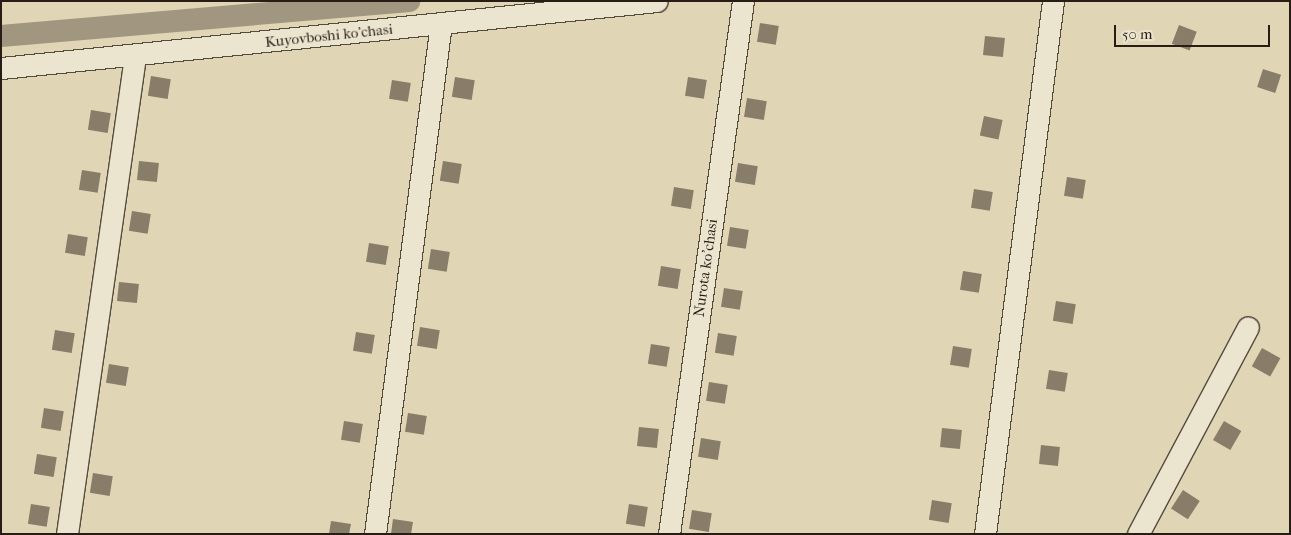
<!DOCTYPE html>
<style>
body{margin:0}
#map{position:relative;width:1291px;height:535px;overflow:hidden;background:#e0d5b5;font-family:"IM FELL French Canon",serif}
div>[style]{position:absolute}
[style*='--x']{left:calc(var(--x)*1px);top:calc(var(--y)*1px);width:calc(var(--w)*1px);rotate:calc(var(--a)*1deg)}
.canal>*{height:22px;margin:-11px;padding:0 11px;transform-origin:11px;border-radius:11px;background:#a1967f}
.building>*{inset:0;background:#877d68;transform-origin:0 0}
.roads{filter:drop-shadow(1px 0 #554b3d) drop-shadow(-1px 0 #554b3d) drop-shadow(0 1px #554b3d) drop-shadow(0 -1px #554b3d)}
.minor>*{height:21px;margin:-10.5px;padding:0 10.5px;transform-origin:10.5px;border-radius:10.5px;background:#ebe4cf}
span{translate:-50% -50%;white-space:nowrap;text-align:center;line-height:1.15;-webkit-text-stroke:4px #ebe4cf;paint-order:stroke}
.street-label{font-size:15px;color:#271d15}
.frame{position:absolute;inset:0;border:2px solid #271d15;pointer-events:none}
.scale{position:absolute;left:1114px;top:25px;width:156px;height:22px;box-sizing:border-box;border:2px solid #271d15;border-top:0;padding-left:6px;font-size:15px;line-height:18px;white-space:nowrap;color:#271d15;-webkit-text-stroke:4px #ebe4cf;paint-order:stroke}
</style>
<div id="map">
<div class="canal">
<i style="--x:1;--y:36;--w:410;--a:-4.9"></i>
</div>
<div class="building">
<i style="left:760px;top:23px;width:19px;height:19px;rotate:9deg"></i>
<i style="left:1179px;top:25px;width:19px;height:20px;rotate:21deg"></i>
<i style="left:985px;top:36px;width:20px;height:19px;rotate:6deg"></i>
<i style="left:1263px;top:69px;width:19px;height:19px;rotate:18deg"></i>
<i style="left:151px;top:76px;width:20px;height:20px;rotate:9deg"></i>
<i style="left:455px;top:77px;width:20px;height:20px;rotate:9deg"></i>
<i style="left:688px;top:77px;width:19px;height:19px;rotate:9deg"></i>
<i style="left:392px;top:80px;width:19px;height:19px;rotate:9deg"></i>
<i style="left:747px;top:98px;width:20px;height:19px;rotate:9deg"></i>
<i style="left:91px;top:110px;width:20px;height:20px;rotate:9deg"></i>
<i style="left:984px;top:116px;width:19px;height:20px;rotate:12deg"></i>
<i style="left:139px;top:161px;width:20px;height:19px;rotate:6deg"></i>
<i style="left:443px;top:161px;width:19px;height:20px;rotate:9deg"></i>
<i style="left:738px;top:163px;width:20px;height:19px;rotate:9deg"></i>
<i style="left:82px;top:170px;width:19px;height:20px;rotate:9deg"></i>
<i style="left:1067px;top:177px;width:19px;height:19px;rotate:9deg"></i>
<i style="left:674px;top:187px;width:20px;height:19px;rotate:9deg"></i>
<i style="left:974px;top:189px;width:19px;height:19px;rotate:9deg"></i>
<i style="left:132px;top:211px;width:19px;height:20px;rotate:9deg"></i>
<i style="left:730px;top:227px;width:19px;height:19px;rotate:9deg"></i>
<i style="left:68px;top:234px;width:20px;height:19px;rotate:9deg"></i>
<i style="left:369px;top:243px;width:20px;height:19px;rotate:9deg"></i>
<i style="left:431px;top:249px;width:19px;height:20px;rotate:9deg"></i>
<i style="left:661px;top:266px;width:20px;height:20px;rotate:9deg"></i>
<i style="left:963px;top:271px;width:19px;height:19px;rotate:9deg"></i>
<i style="left:119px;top:282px;width:20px;height:19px;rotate:6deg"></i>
<i style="left:724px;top:288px;width:19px;height:19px;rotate:9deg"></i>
<i style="left:1056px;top:301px;width:20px;height:20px;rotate:9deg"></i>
<i style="left:420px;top:327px;width:20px;height:19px;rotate:9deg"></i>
<i style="left:55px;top:330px;width:20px;height:20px;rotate:9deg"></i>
<i style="left:356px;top:332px;width:19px;height:19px;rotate:9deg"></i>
<i style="left:718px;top:333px;width:19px;height:20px;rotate:9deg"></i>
<i style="left:651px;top:344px;width:19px;height:20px;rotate:9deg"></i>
<i style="left:953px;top:346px;width:19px;height:19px;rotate:9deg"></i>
<i style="left:1262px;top:348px;width:21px;height:21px;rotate:29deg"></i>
<i style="left:109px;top:364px;width:20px;height:19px;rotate:9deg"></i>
<i style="left:1049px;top:370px;width:19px;height:19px;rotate:9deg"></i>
<i style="left:709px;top:382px;width:19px;height:19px;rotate:9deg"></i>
<i style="left:44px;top:408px;width:20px;height:20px;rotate:9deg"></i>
<i style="left:408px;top:413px;width:19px;height:19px;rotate:9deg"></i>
<i style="left:344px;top:421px;width:19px;height:19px;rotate:9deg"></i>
<i style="left:1224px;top:421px;width:20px;height:22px;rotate:30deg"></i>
<i style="left:639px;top:427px;width:20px;height:19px;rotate:6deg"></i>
<i style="left:942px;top:428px;width:20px;height:19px;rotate:6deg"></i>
<i style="left:701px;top:438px;width:20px;height:19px;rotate:9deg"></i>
<i style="left:1041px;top:445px;width:19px;height:19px;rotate:6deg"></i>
<i style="left:37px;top:454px;width:20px;height:20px;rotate:9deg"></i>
<i style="left:93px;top:473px;width:20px;height:20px;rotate:9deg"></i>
<i style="left:1183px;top:490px;width:20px;height:22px;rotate:33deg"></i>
<i style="left:932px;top:500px;width:20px;height:20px;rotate:9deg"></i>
<i style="left:31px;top:504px;width:19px;height:20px;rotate:9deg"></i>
<i style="left:629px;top:504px;width:19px;height:20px;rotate:9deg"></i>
<i style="left:692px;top:510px;width:20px;height:19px;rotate:9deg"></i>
<i style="clip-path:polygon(393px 519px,413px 522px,411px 534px,391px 534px)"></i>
<i style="clip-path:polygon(331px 521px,351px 524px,349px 534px,329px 534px)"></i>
</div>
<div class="roads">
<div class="minor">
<i style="--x:1;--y:68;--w:659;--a:-5.83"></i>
<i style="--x:67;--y:534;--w:482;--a:-81.9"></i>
<i style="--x:375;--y:534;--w:515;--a:-82.64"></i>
<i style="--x:669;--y:534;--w:538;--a:-82.1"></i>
<i style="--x:985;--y:534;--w:537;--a:-82.73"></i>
<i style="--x:1138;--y:534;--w:234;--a:-62"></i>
</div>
</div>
<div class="street-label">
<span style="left:329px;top:36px;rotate:-6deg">Kuyovboshi ko'chasi</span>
<span style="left:706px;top:268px;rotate:-82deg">Nurota ko'chasi</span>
</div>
<div class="frame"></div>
<div class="scale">50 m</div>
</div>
